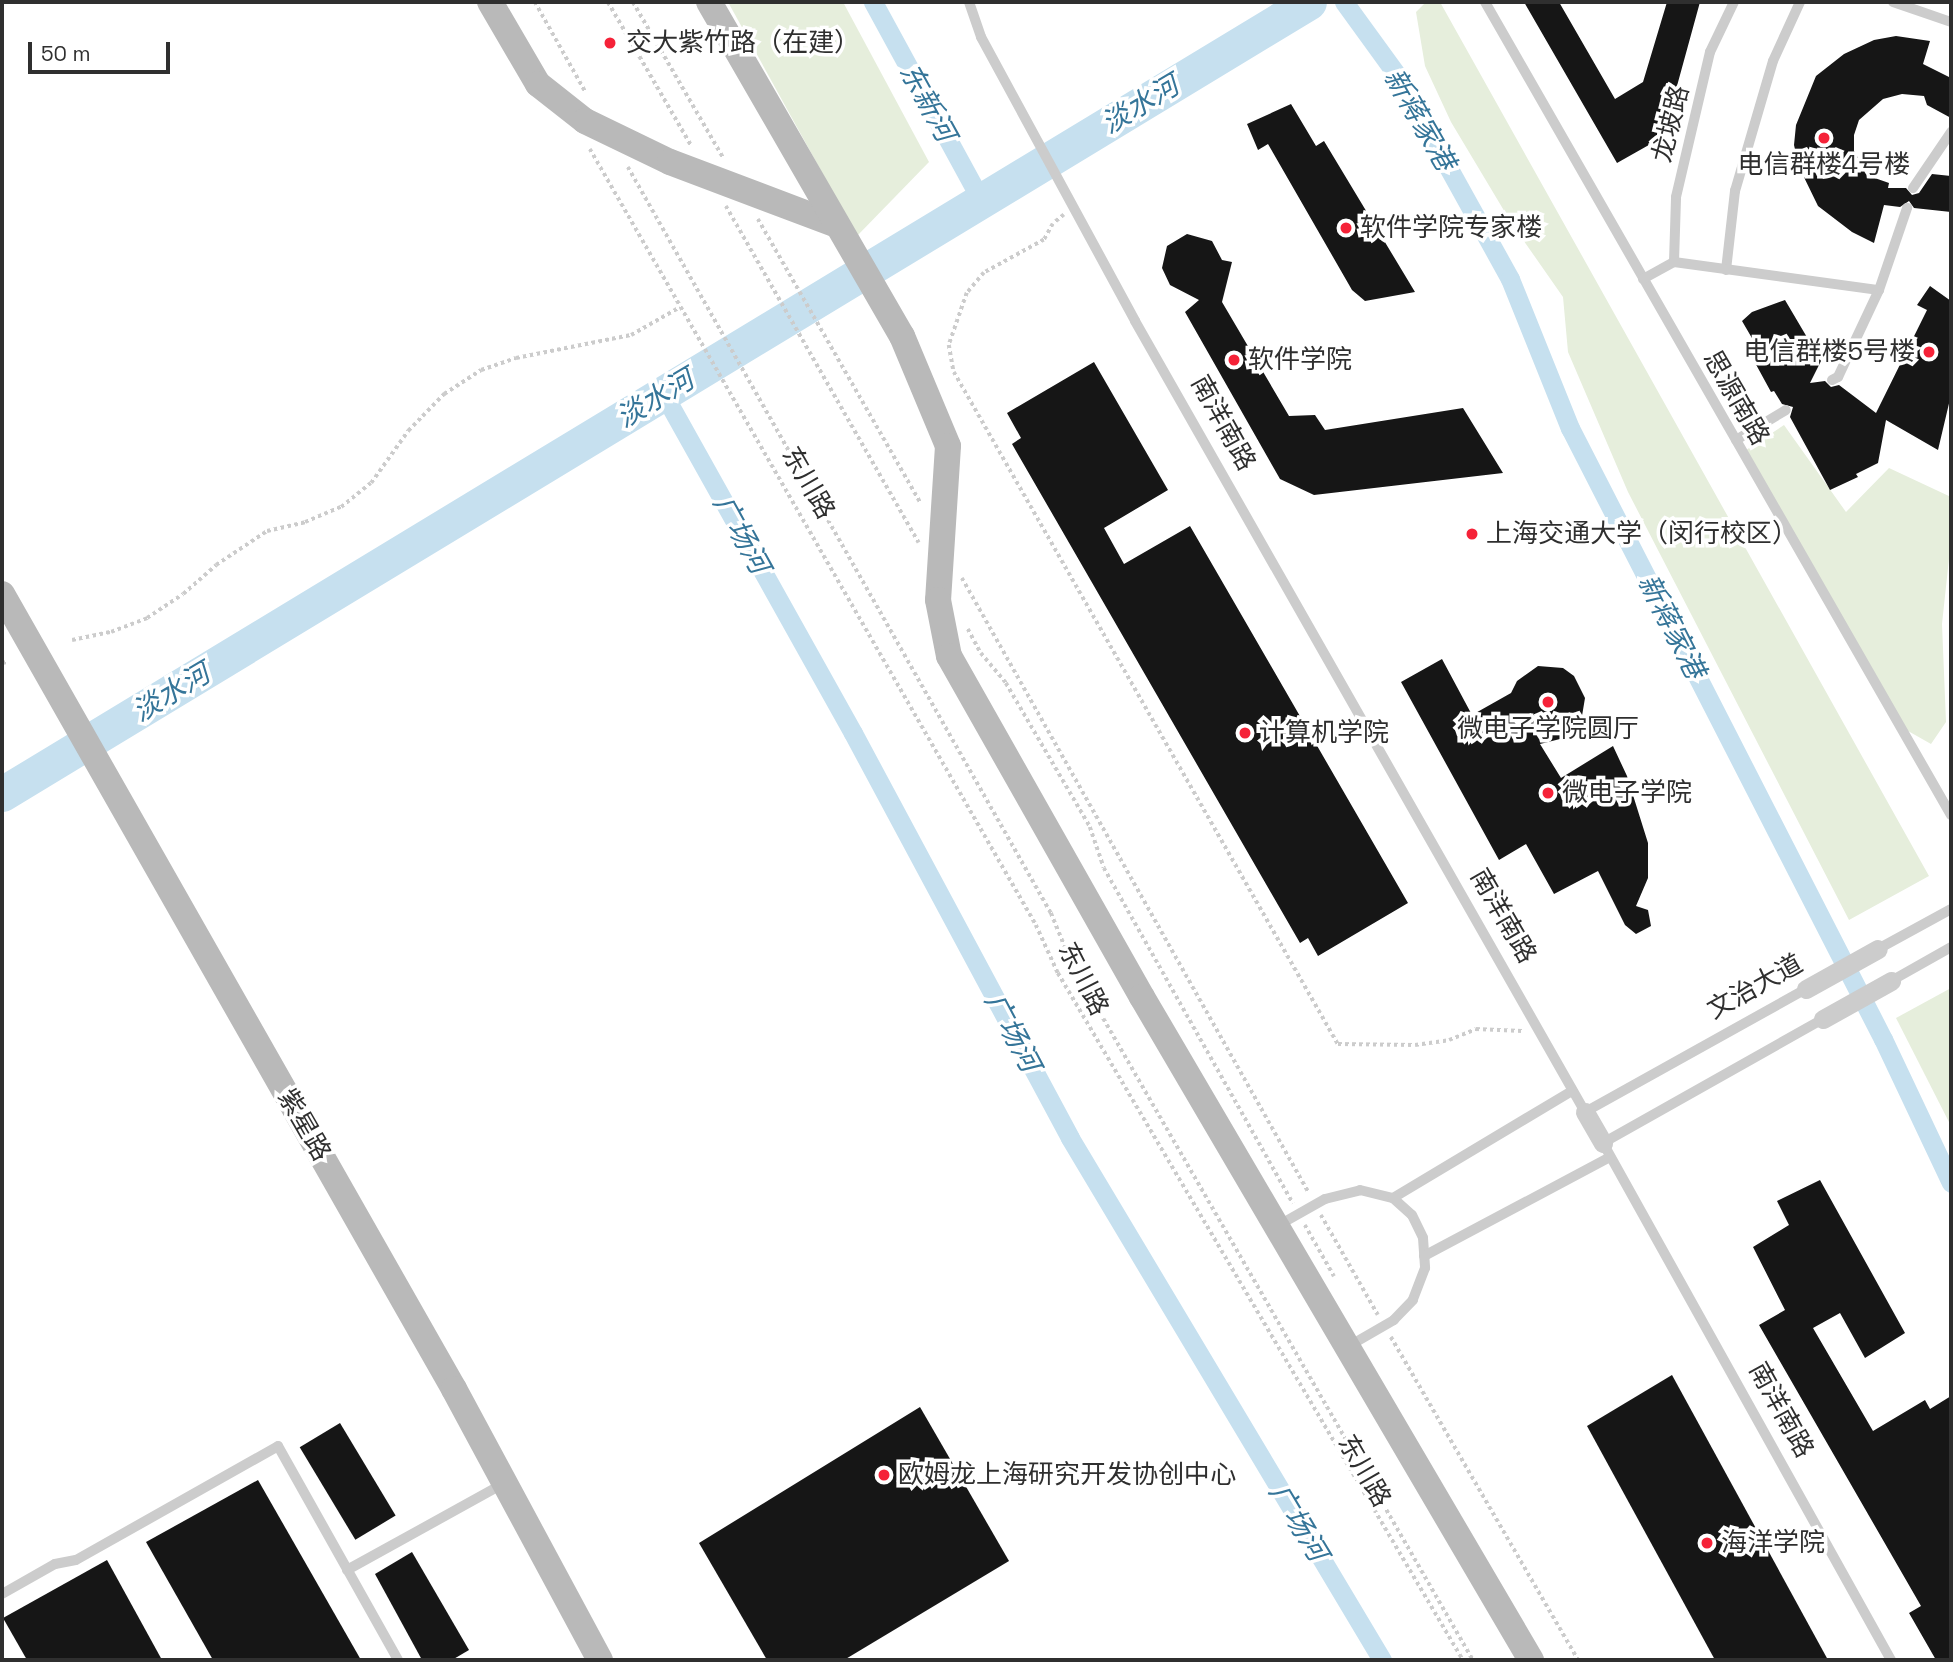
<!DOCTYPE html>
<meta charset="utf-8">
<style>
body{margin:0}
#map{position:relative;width:1953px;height:1662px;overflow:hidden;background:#fff;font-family:"Space Grotesk","Noto Sans SC",sans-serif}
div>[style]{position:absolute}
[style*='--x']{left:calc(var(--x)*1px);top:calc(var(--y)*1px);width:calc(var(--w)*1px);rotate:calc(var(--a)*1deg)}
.green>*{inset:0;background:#e6eedc}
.canal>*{height:19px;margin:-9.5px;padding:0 9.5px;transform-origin:9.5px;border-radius:9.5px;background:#c6e0ef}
.river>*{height:35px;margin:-17.5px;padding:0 17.5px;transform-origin:17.5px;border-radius:17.5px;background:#c6e0ef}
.building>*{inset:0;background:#161616;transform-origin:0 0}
.path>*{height:3.5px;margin-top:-1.75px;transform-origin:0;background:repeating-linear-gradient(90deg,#ccc 0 3.5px,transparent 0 7px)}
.lane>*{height:10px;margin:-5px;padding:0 5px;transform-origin:5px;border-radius:5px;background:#ccc}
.street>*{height:19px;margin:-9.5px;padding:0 9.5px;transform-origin:9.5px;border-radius:9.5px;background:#ccc}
.secondary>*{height:26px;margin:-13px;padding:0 13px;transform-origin:13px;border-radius:13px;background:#b9b9b9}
.dots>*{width:19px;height:19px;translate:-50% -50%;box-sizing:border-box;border:4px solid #fff;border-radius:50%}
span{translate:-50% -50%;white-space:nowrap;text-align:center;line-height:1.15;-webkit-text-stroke:7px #fff;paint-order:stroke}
.poi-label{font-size:26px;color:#2f2f2f}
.left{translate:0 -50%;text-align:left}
.right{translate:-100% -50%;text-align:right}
.street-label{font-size:26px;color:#2f2f2f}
.water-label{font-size:28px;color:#357599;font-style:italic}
.frame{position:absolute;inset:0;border:4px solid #2f2f2f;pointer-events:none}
.scale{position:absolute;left:28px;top:42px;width:142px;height:32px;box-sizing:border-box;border:4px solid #2f2f2f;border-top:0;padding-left:9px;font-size:21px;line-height:24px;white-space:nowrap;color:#2f2f2f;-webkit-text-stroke:5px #fff;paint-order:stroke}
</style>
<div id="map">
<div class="green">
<i style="clip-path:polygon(728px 2px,843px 2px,929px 162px,857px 236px)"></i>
<i style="clip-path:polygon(1426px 2px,1440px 2px,1929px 876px,1849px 920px,1628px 492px,1568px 352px,1563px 297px,1512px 224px,1451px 122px,1425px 66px,1416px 12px)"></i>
<i style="clip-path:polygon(1784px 425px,1846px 512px,1889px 468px,1951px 497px,1951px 540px,1942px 624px,1946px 722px,1931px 744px,1901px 727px,1743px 452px)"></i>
<i style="clip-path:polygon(1951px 988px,1951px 1126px,1896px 1018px)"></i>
</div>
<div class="canal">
<i style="--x:873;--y:2;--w:228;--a:61.4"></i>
<i style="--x:1344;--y:2;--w:90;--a:54"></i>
<i style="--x:1397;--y:75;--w:233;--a:61"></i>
<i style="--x:1510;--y:279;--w:161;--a:68.1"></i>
<i style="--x:1570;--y:428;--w:687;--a:62.88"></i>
<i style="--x:1883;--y:1039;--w:159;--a:64.7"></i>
<i style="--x:663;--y:393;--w:389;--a:60.8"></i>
<i style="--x:853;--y:733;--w:459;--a:61.8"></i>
<i style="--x:1070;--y:1138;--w:608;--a:59.13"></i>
</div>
<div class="river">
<i style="--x:2;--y:794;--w:1528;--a:-31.21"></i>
</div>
<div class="building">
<i style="clip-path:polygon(1524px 2px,1559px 2px,1615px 99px,1643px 82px,1667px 2px,1700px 2px,1663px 137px,1617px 163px)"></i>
<i style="clip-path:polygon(1896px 36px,1930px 41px,1923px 64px,1951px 78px,1951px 118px,1927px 105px,1924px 96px,1902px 94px,1883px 99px,1859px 120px,1854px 135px,1854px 151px,1869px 176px,1889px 183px,1888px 188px,1906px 188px,1912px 195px,1919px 193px,1932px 174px,1951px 176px,1951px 212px,1914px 208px,1909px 201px,1900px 207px,1884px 205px,1874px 243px,1852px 232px,1818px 206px,1799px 167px,1794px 145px,1796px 125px,1816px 76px,1844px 54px,1874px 40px)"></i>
<i style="clip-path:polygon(1291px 104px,1316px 146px,1324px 141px,1415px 292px,1365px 301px,1352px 290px,1268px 144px,1258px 150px,1247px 124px)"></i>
<i style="clip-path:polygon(1187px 234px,1212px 241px,1222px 260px,1232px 262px,1222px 302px,1289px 416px,1315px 415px,1325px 430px,1463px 408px,1503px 473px,1314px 495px,1280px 479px,1185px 312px,1199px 300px,1170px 285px,1162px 268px,1167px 246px)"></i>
<i style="clip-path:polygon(1930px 286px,1951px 301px,1951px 395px,1938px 450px,1886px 420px,1878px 463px,1856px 474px,1858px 477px,1830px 490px,1790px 417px,1793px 407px,1782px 404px,1774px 391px,1771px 392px,1747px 348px,1756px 345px,1742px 321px,1752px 312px,1785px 300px,1821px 361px,1810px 383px,1825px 381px,1831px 387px,1839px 385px,1876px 413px,1927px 310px,1917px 305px)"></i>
<i style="clip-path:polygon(1094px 362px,1168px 490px,1104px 528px,1124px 564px,1190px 526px,1408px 903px,1318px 956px,1308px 938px,1300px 943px,1012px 444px,1021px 438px,1007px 413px)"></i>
<i style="clip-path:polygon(1442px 659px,1472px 715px,1511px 693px,1517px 681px,1538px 666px,1563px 668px,1574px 676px,1585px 698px,1581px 722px,1564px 738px,1540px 744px,1561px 778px,1613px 746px,1627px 776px,1648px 843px,1648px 878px,1636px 906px,1648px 910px,1651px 926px,1636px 934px,1625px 925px,1598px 871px,1554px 894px,1526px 844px,1499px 860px,1401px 682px)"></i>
<i style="clip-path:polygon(1820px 1180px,1905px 1333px,1865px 1358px,1840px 1313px,1813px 1328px,1873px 1431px,1925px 1400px,1930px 1409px,1951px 1396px,1951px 1660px,1936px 1660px,1909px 1613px,1921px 1606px,1759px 1325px,1785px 1310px,1753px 1247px,1789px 1225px,1777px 1201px)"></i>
<i style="clip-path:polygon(1672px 1375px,1828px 1660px,1715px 1660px,1587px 1426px)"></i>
<i style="clip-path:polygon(920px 1407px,1009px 1561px,844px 1660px,767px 1660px,699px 1543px)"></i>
<i style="left:340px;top:1423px;width:108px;height:47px;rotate:59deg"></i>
<i style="clip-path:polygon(258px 1480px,361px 1660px,213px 1660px,146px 1542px)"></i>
<i style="clip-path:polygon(412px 1552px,469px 1650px,452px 1660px,422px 1660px,375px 1574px)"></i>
<i style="clip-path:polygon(107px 1560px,162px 1660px,27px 1660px,3px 1618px)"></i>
</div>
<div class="path">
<i style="--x:535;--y:2;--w:104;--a:60.7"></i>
<i style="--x:608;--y:2;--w:165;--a:59.9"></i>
<i style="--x:633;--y:2;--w:179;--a:59.9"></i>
<i style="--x:590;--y:149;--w:895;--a:60.11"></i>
<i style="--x:1036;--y:925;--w:53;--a:65.4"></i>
<i style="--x:1058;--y:973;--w:797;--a:59.48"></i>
<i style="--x:628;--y:167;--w:858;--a:60.45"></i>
<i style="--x:1051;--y:913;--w:55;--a:67.6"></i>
<i style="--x:1072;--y:964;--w:803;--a:60.05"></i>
<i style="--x:726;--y:206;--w:388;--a:60.2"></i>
<i style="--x:1064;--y:215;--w:14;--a:141"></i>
<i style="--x:1053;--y:224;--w:18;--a:119"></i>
<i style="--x:1044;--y:240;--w:68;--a:151.2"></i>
<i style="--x:984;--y:273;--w:26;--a:130"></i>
<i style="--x:967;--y:293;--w:55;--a:109.1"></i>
<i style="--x:949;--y:345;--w:27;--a:80"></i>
<i style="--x:954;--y:372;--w:774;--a:60.26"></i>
<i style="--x:1338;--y:1044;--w:77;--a:0.7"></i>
<i style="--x:1415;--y:1045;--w:34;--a:-8"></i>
<i style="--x:1449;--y:1040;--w:29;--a:-22"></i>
<i style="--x:1476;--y:1029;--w:46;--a:2.5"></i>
<i style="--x:758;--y:219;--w:328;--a:60.2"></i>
<i style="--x:962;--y:578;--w:706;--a:60.57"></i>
<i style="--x:968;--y:629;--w:27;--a:62"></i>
<i style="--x:981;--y:653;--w:39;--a:50"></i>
<i style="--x:1006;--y:683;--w:167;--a:59.7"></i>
<i style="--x:1090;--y:827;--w:43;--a:71.1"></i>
<i style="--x:1104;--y:868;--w:385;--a:60.6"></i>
<i style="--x:72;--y:640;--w:40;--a:-12"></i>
<i style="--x:111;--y:632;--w:39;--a:-21"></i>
<i style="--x:147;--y:618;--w:43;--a:-33.7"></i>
<i style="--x:183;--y:594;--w:44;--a:-41.3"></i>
<i style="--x:216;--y:565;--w:61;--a:-33.7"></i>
<i style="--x:267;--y:531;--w:39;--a:-13"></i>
<i style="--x:305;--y:522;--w:39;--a:-23"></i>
<i style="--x:341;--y:507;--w:38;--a:-39"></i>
<i style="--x:371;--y:483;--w:64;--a:-54.6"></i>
<i style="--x:408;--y:431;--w:52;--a:-45.8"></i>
<i style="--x:444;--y:394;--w:44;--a:-33"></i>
<i style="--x:481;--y:370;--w:37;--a:-19"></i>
<i style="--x:516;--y:358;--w:117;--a:-11.3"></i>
<i style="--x:631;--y:335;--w:56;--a:-29.7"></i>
<i style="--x:2;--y:663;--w:5;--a:-11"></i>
<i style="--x:1321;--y:1215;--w:115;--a:60.3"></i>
<i style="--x:1305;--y:1225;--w:59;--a:60.4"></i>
<i style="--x:1391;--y:1337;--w:373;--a:59.9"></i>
</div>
<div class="lane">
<i style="--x:969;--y:2;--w:37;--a:71"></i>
<i style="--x:981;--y:37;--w:323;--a:61.5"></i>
<i style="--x:1135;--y:321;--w:910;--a:60.36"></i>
<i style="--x:1585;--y:1112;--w:253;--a:-29.1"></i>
<i style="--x:1485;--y:2;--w:937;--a:60.18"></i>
<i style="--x:1893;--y:2;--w:61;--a:19"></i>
<i style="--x:1913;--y:188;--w:68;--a:-55.8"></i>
<i style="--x:1674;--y:262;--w:65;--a:-88.2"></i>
<i style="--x:1676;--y:197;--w:149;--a:-76.8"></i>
<i style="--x:1710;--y:52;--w:55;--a:-64.4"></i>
<i style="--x:1726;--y:270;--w:80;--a:-83.5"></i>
<i style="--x:1735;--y:191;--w:135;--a:-73.7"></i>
<i style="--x:1773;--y:61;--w:65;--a:-65.4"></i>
<i style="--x:1643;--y:279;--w:35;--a:-29"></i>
<i style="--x:1674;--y:262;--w:207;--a:7.8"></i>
<i style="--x:1832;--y:380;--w:7;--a:-27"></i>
<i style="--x:1838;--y:377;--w:96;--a:-64.8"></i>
<i style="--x:1879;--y:290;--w:87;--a:-71.1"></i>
<i style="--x:1736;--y:440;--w:58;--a:-31"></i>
<i style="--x:1878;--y:949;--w:83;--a:-28.7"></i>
<i style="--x:1891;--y:981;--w:69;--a:-29.5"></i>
<i style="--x:1823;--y:1019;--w:253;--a:150.6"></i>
<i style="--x:1603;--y:1143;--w:592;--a:60.88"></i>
<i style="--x:1393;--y:1198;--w:209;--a:-30.9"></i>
<i style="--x:1279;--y:1225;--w:53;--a:-29.5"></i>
<i style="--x:1325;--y:1199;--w:36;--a:-14"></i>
<i style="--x:1360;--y:1190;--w:34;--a:14"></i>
<i style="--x:1393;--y:1198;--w:25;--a:42"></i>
<i style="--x:1412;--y:1215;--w:25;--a:64"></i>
<i style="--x:1423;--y:1238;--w:30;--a:86"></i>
<i style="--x:1425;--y:1268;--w:34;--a:111"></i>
<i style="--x:1413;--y:1300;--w:28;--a:134"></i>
<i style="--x:1394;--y:1320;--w:52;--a:150"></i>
<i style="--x:1424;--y:1256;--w:211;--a:-28"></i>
<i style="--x:347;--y:1570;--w:178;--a:-28.9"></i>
<i style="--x:2;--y:1594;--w:61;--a:-29.5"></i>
<i style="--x:55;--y:1564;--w:21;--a:-11"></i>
<i style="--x:76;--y:1560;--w:232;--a:-29.4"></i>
<i style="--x:278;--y:1446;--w:245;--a:60.7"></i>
</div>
<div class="street">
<i style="--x:1806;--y:989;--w:82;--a:-29.1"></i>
<i style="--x:1823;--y:1019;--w:78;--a:-29.2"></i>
<i style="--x:1585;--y:1112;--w:36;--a:60"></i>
</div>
<div class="secondary">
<i style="--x:490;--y:2;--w:95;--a:59.7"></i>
<i style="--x:538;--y:84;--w:60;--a:38.2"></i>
<i style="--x:585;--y:121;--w:94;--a:25.8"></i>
<i style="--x:670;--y:162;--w:178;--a:20.7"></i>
<i style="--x:709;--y:2;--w:386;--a:60"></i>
<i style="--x:902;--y:336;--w:119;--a:67.3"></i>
<i style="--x:948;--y:446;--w:154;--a:93.7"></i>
<i style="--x:938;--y:600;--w:57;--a:78.9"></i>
<i style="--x:949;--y:656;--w:392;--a:60.5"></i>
<i style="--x:1142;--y:997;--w:769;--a:59.6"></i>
<i style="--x:2;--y:594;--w:915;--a:60.38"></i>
<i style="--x:454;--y:1389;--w:308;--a:61.7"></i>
</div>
<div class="dots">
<i style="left:610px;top:43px;background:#f52238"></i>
<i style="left:1824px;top:138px;background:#f52238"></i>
<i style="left:1346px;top:228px;background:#f52238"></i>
<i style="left:1929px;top:352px;background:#f52238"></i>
<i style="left:1234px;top:360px;background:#f52238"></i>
<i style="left:1472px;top:534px;background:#f52238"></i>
<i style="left:1548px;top:702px;background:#f52238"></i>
<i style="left:1245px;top:733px;background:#f52238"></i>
<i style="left:1548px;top:793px;background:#f52238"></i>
<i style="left:884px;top:1475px;background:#f52238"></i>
<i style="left:1707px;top:1543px;background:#f52238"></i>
</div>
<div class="poi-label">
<span class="left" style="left:626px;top:43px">交大紫竹路（在建）</span>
<span style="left:1824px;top:165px">电信群楼4号楼</span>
<span class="left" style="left:1360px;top:228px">软件学院专家楼</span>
<span class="right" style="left:1915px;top:352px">电信群楼5号楼</span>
<span class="left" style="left:1248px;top:360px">软件学院</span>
<span class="left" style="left:1486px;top:534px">上海交通大学（闵行校区）</span>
<span style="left:1548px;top:729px">微电子学院圆厅</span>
<span class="left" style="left:1259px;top:733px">计算机学院</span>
<span class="left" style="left:1562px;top:793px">微电子学院</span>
<span class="left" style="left:898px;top:1475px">欧姆龙上海研究开发协创中心</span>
<span class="left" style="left:1721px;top:1543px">海洋学院</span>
</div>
<div class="street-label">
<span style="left:1671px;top:124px;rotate:-76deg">龙坡路</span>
<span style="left:1736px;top:398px;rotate:60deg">思源南路</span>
<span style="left:1223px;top:423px;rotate:61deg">南洋南路</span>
<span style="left:808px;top:483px;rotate:60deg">东川路</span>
<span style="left:1503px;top:916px;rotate:60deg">南洋南路</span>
<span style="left:1083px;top:979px;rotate:63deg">东川路</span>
<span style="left:1755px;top:987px;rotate:-29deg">文治大道</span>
<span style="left:304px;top:1125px;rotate:60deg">紫星路</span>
<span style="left:1781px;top:1410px;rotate:61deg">南洋南路</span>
<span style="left:1364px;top:1471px;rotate:60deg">东川路</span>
</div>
<div class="water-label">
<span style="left:928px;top:102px;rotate:61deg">东新河</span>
<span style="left:1140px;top:104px;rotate:-31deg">淡水河</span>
<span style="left:1420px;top:119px;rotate:60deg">新蒋家港</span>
<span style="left:655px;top:398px;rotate:-31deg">淡水河</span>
<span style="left:742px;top:534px;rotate:61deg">广场河</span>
<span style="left:1672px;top:626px;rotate:63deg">新蒋家港</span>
<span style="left:171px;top:692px;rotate:-31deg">淡水河</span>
<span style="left:1013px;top:1032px;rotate:62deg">广场河</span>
<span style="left:1299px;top:1522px;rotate:59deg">广场河</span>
</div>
<div class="frame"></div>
<div class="scale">50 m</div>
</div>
